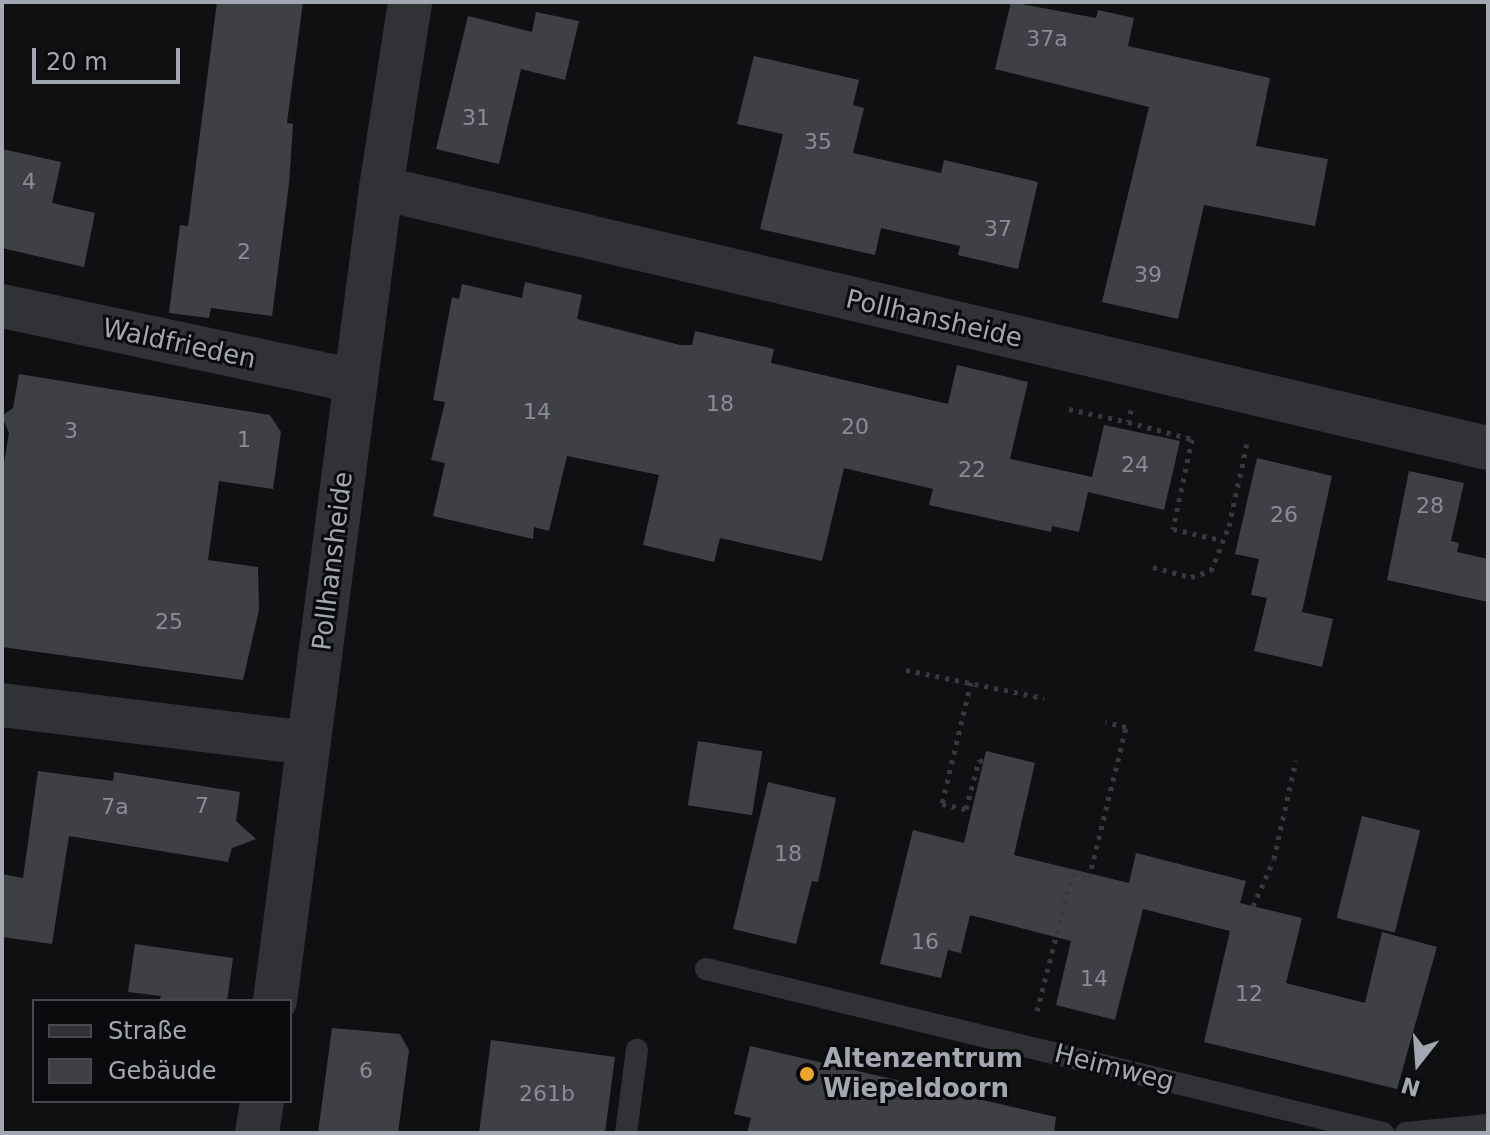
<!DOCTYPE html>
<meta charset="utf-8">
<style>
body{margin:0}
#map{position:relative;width:1490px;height:1135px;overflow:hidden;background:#101012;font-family:"DejaVu Sans",sans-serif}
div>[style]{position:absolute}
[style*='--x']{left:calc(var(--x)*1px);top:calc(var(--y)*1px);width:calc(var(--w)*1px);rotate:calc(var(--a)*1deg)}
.building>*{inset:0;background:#3f4045;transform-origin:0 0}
.path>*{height:5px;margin-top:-2.5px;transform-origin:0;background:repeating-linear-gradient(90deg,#37393d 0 4px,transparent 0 10px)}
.service>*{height:22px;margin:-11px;padding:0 11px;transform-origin:11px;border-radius:11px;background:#313236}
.minor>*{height:44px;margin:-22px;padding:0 22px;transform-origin:22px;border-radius:22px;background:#313236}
.dots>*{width:22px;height:22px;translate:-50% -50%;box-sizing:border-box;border:4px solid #0b0b0d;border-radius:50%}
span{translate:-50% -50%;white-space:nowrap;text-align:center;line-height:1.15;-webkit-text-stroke:6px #0b0b0d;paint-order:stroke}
.number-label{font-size:22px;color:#898d97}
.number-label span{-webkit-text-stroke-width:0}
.street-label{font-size:26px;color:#a2a7b2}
.poi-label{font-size:26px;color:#a2a7b2;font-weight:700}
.left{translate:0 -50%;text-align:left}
.frame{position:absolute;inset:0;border:4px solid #a2a7b2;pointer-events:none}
.legend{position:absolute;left:32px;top:999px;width:260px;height:104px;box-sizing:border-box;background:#0b0b0d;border:2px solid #47494f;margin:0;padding:10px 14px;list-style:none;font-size:24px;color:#a2a7b2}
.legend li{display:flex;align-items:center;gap:16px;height:40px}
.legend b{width:40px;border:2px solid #47494f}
.north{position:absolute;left:1378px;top:1023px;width:80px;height:80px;-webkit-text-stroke:6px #0b0b0d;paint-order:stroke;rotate:197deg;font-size:22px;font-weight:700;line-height:32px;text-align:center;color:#a2a7b2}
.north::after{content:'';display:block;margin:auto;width:28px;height:36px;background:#a2a7b2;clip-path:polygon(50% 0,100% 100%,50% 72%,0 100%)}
.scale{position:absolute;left:32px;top:48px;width:148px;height:36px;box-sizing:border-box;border:4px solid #a2a7b2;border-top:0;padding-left:10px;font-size:24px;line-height:28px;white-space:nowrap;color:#a2a7b2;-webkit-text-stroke:6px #0b0b0d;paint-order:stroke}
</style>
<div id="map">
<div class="building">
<i style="clip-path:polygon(217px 2px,303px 2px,287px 123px,293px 124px,289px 184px,272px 316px,211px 308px,209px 318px,169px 313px,180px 225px,188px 226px)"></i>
<i style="clip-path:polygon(1011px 2px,1096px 18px,1098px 10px,1134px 18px,1128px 46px,1270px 78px,1256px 146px,1328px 159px,1315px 226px,1204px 205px,1178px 319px,1102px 302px,1149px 107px,995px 69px)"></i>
<i style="clip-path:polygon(536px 12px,579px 21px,565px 80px,521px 69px,499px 164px,436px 149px,468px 16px,532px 32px)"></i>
<i style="clip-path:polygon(754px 56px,859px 80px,853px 105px,864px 108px,853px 153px,941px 173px,944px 160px,1038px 182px,1018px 269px,958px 255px,960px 246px,881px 228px,875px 255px,760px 229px,783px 134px,737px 124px)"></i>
<i style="clip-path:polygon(2px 149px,61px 162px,52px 203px,95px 213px,84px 267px,2px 248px)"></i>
<i style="clip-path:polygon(525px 282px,582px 295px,577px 319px,680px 345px,692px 345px,695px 331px,774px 349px,771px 363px,948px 404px,957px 365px,1028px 382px,1010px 459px,1092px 477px,1104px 425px,1180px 441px,1164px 510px,1088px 492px,1079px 532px,1052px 526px,1051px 532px,929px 505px,933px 489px,844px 468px,822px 561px,720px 538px,714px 562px,643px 545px,659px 475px,567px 456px,549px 531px,534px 527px,533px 539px,433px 516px,445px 463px,431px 460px,445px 402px,433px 400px,452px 297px,459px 299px,462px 284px,522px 298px)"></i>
<i style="clip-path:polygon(19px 374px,270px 415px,281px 432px,273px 489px,219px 481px,208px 560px,258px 567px,259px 610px,243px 680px,2px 647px,2px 475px,9px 433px,2px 416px,13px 408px)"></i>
<i style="clip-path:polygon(1257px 458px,1332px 476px,1302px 612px,1333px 619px,1322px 667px,1254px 651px,1267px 598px,1251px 595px,1259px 559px,1235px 554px)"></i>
<i style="clip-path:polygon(1409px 471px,1464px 483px,1451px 541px,1459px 543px,1457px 552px,1488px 559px,1488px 602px,1387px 580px)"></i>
<i style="left:698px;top:741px;width:65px;height:65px;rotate:9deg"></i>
<i style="clip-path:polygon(986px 751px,1035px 763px,1014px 855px,1129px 883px,1136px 853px,1246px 881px,1240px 903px,1302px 918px,1286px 983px,1365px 1003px,1382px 932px,1437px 947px,1397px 1089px,1204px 1042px,1230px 931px,1143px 909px,1115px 1020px,1056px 1005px,1071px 941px,970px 915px,961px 953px,948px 950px,941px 978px,880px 964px,913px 830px,964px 843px)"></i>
<i style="clip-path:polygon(38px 771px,113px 781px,114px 772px,240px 792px,236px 821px,256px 839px,232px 848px,228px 862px,69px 836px,52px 944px,2px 937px,2px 874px,23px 878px)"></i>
<i style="clip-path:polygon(768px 782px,836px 798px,818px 882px,812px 881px,796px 944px,733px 929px)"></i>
<i style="left:1362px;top:816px;width:60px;height:105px;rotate:14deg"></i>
<i style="clip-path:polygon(135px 944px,233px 958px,227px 1001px,159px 1001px,161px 996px,128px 992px)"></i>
<i style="clip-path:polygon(332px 1028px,400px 1034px,409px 1050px,398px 1133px,318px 1133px)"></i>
<i style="clip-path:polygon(491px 1040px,615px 1057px,605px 1133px,479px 1133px)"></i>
<i style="clip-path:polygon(750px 1046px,1056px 1117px,1054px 1133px,747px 1133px,751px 1118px,734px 1114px)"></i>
</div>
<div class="path">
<i style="--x:1069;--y:409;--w:60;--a:12.4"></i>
<i style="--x:1131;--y:410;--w:12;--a:104"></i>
<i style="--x:1128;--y:422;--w:66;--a:14.9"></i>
<i style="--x:1192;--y:439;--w:92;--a:101.9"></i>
<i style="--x:1173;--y:529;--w:49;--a:12.9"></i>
<i style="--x:1153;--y:567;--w:39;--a:15"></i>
<i style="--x:1191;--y:577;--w:21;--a:-17"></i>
<i style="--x:1211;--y:571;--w:48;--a:-68.2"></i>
<i style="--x:1229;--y:526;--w:89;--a:-77.7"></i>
<i style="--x:906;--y:670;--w:141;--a:11.5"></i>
<i style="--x:971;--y:682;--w:125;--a:103.4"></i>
<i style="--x:942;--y:804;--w:25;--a:12"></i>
<i style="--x:966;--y:809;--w:51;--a:-75.1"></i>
<i style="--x:979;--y:760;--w:5;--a:22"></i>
<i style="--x:1253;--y:906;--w:51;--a:-65.9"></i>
<i style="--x:1274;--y:859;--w:101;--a:-77.5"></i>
<i style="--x:1037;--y:1011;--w:141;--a:-75.7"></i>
<i style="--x:1072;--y:874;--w:17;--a:13"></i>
<i style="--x:1089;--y:878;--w:155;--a:-76.2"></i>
<i style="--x:1126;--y:727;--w:21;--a:-166"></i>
</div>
<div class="service">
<i style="--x:706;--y:969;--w:697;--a:13.62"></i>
<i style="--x:626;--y:1133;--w:84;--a:-82.5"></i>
<i style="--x:1406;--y:1133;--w:82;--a:-5.6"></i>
</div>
<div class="minor">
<i style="--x:381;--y:188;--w:188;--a:-81.1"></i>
<i style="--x:2;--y:306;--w:362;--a:12"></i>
<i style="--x:2;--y:705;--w:309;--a:7.1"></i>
<i style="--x:275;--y:1001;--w:820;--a:-82.57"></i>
<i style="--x:381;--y:188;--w:1137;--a:13.22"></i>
<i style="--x:257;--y:1133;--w:32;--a:-81"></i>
</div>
<div class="dots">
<i style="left:807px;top:1074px;background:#eda52c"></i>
</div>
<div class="number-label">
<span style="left:1047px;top:39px">37a</span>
<span style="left:476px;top:118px">31</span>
<span style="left:818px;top:142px">35</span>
<span style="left:29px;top:182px">4</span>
<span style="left:998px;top:229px">37</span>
<span style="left:244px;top:252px">2</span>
<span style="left:1148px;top:275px">39</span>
<span style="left:720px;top:404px">18</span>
<span style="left:537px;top:412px">14</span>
<span style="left:855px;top:427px">20</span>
<span style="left:71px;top:431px">3</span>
<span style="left:244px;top:440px">1</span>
<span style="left:1135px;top:465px">24</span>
<span style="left:972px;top:470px">22</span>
<span style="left:1430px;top:506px">28</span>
<span style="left:1284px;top:515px">26</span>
<span style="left:169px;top:622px">25</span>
<span style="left:202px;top:806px">7</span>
<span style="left:115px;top:807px">7a</span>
<span style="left:788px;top:854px">18</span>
<span style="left:925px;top:942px">16</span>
<span style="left:1094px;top:979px">14</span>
<span style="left:1249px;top:994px">12</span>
<span style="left:366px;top:1071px">6</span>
<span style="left:547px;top:1094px">261b</span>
</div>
<div class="street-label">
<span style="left:934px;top:319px;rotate:13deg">Pollhansheide</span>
<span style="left:179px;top:344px;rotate:12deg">Waldfrieden</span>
<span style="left:333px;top:561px;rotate:-83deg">Pollhansheide</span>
<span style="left:1114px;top:1068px;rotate:14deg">Heimweg</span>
</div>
<div class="poi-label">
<span class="left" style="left:823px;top:1074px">Altenzentrum<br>Wiepeldoorn</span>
</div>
<div class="frame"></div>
<ul class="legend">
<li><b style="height:10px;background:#313236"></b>Straße</li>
<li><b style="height:22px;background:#3f4045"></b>Gebäude</li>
</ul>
<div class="north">N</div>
<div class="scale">20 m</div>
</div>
